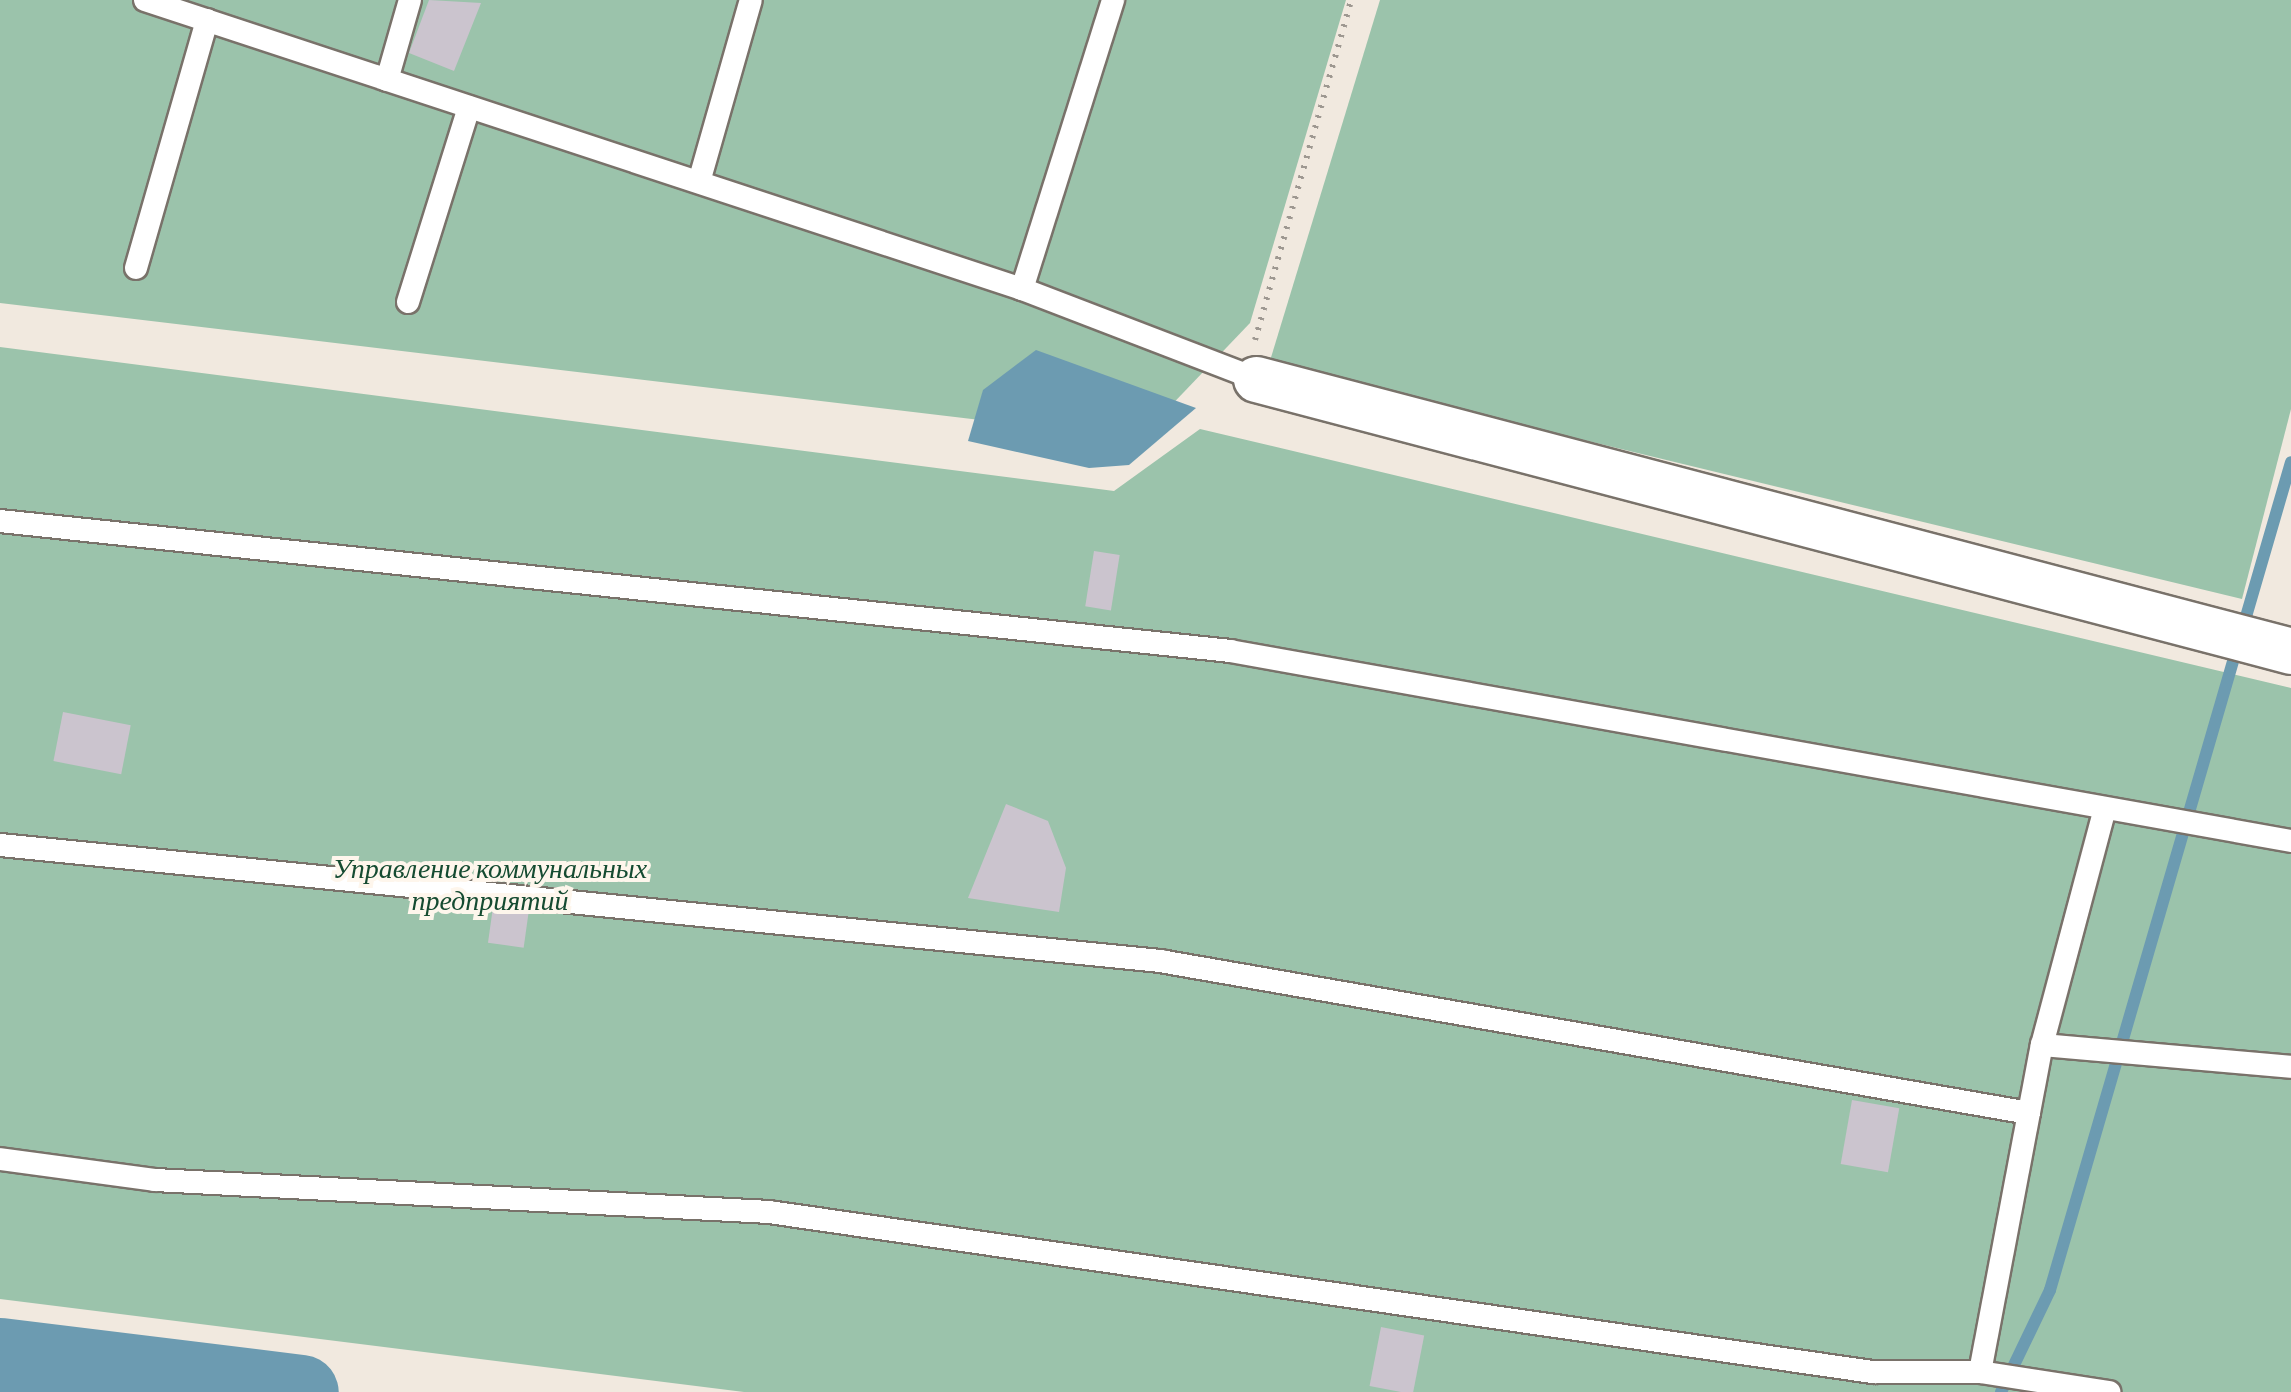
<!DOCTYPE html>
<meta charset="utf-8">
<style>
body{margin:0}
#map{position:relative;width:2291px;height:1392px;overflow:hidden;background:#f1e9df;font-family:"Crimson Pro",serif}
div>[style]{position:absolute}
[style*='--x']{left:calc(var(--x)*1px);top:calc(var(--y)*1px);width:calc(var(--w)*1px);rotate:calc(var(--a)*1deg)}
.green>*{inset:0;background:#9bc3ab}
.water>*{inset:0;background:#6c9bb1}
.stream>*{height:12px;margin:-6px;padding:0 6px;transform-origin:6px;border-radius:6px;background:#6c9bb1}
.river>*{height:75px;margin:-37.5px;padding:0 37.5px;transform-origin:37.5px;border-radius:37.5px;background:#6c9bb1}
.building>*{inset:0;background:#cbc4ce;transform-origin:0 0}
.path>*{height:6px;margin-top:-3px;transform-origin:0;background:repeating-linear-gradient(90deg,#9e9891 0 2.5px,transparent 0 10.5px)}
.roads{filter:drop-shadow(2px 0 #79726a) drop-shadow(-2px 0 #79726a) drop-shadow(0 2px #79726a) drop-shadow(0 -2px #79726a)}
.service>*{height:22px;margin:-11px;padding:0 11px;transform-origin:11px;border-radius:11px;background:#fff}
.minor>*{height:45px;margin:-22.5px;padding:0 22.5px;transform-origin:22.5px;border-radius:22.5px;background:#fff}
span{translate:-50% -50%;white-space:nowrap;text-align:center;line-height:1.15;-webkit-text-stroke:8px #fef6ec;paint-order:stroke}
.park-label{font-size:28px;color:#154b31;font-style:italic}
</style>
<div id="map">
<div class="green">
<i style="clip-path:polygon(0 0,1346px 0,1250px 323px,1139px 439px,0 303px)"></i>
<i style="clip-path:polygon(1380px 0,2291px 0,2291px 409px,2242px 599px,1269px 364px)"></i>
<i style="clip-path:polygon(0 347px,1114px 491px,1200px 429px,2291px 688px,2291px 1392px,744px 1392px,0 1299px)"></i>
</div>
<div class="water">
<i style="clip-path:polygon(1036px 350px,1196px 408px,1129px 465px,1089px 468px,968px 441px,983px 390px)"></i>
</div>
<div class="stream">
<i style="--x:2001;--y:1392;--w:113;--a:-64.3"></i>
<i style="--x:2050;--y:1290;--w:862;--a:-73.77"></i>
</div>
<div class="river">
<i style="--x:0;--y:1355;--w:303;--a:7"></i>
</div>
<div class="building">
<i style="clip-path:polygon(429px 0,481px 3px,454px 71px,409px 53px)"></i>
<i style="left:1094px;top:551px;width:26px;height:56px;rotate:9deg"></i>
<i style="left:63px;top:712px;width:69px;height:50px;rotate:11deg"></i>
<i style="clip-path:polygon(1006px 804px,1048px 821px,1066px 868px,1059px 912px,968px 898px)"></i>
<i style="left:493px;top:907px;width:36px;height:36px;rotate:8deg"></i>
<i style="left:1852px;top:1100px;width:48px;height:65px;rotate:10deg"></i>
<i style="left:1381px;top:1327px;width:44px;height:60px;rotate:11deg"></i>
</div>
<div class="path">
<i style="--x:1255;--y:340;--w:353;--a:-74.2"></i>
</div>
<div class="roads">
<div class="service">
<i style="--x:145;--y:0;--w:923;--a:18.24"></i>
<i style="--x:1022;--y:289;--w:251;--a:21"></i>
<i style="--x:387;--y:80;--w:83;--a:-74"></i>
<i style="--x:699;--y:182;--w:189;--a:-74.1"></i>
<i style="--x:136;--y:268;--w:258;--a:-74"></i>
<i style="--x:1022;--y:289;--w:303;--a:-72.5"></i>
<i style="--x:408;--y:302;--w:204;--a:-72.6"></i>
<i style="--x:0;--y:521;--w:1237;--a:6.03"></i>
<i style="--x:1230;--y:651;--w:1078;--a:10.15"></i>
<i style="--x:0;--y:845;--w:1166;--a:5.71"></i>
<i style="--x:1160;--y:961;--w:882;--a:9.92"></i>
<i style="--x:2042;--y:1045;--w:250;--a:5"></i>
<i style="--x:0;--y:1159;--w:156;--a:7.7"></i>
<i style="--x:155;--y:1180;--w:615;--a:2.98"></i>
<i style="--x:769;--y:1212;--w:1116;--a:8.25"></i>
<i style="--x:1873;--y:1372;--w:107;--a:0"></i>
<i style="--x:1980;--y:1372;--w:131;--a:8.8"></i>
<i style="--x:1980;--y:1372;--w:333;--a:-79.3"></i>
<i style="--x:2042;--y:1045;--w:244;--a:-75.1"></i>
</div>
<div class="minor">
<i style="--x:1256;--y:379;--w:1070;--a:14.72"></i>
</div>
</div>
<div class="park-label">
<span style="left:490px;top:885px">Управление коммунальных<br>предприятий</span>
</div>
</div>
